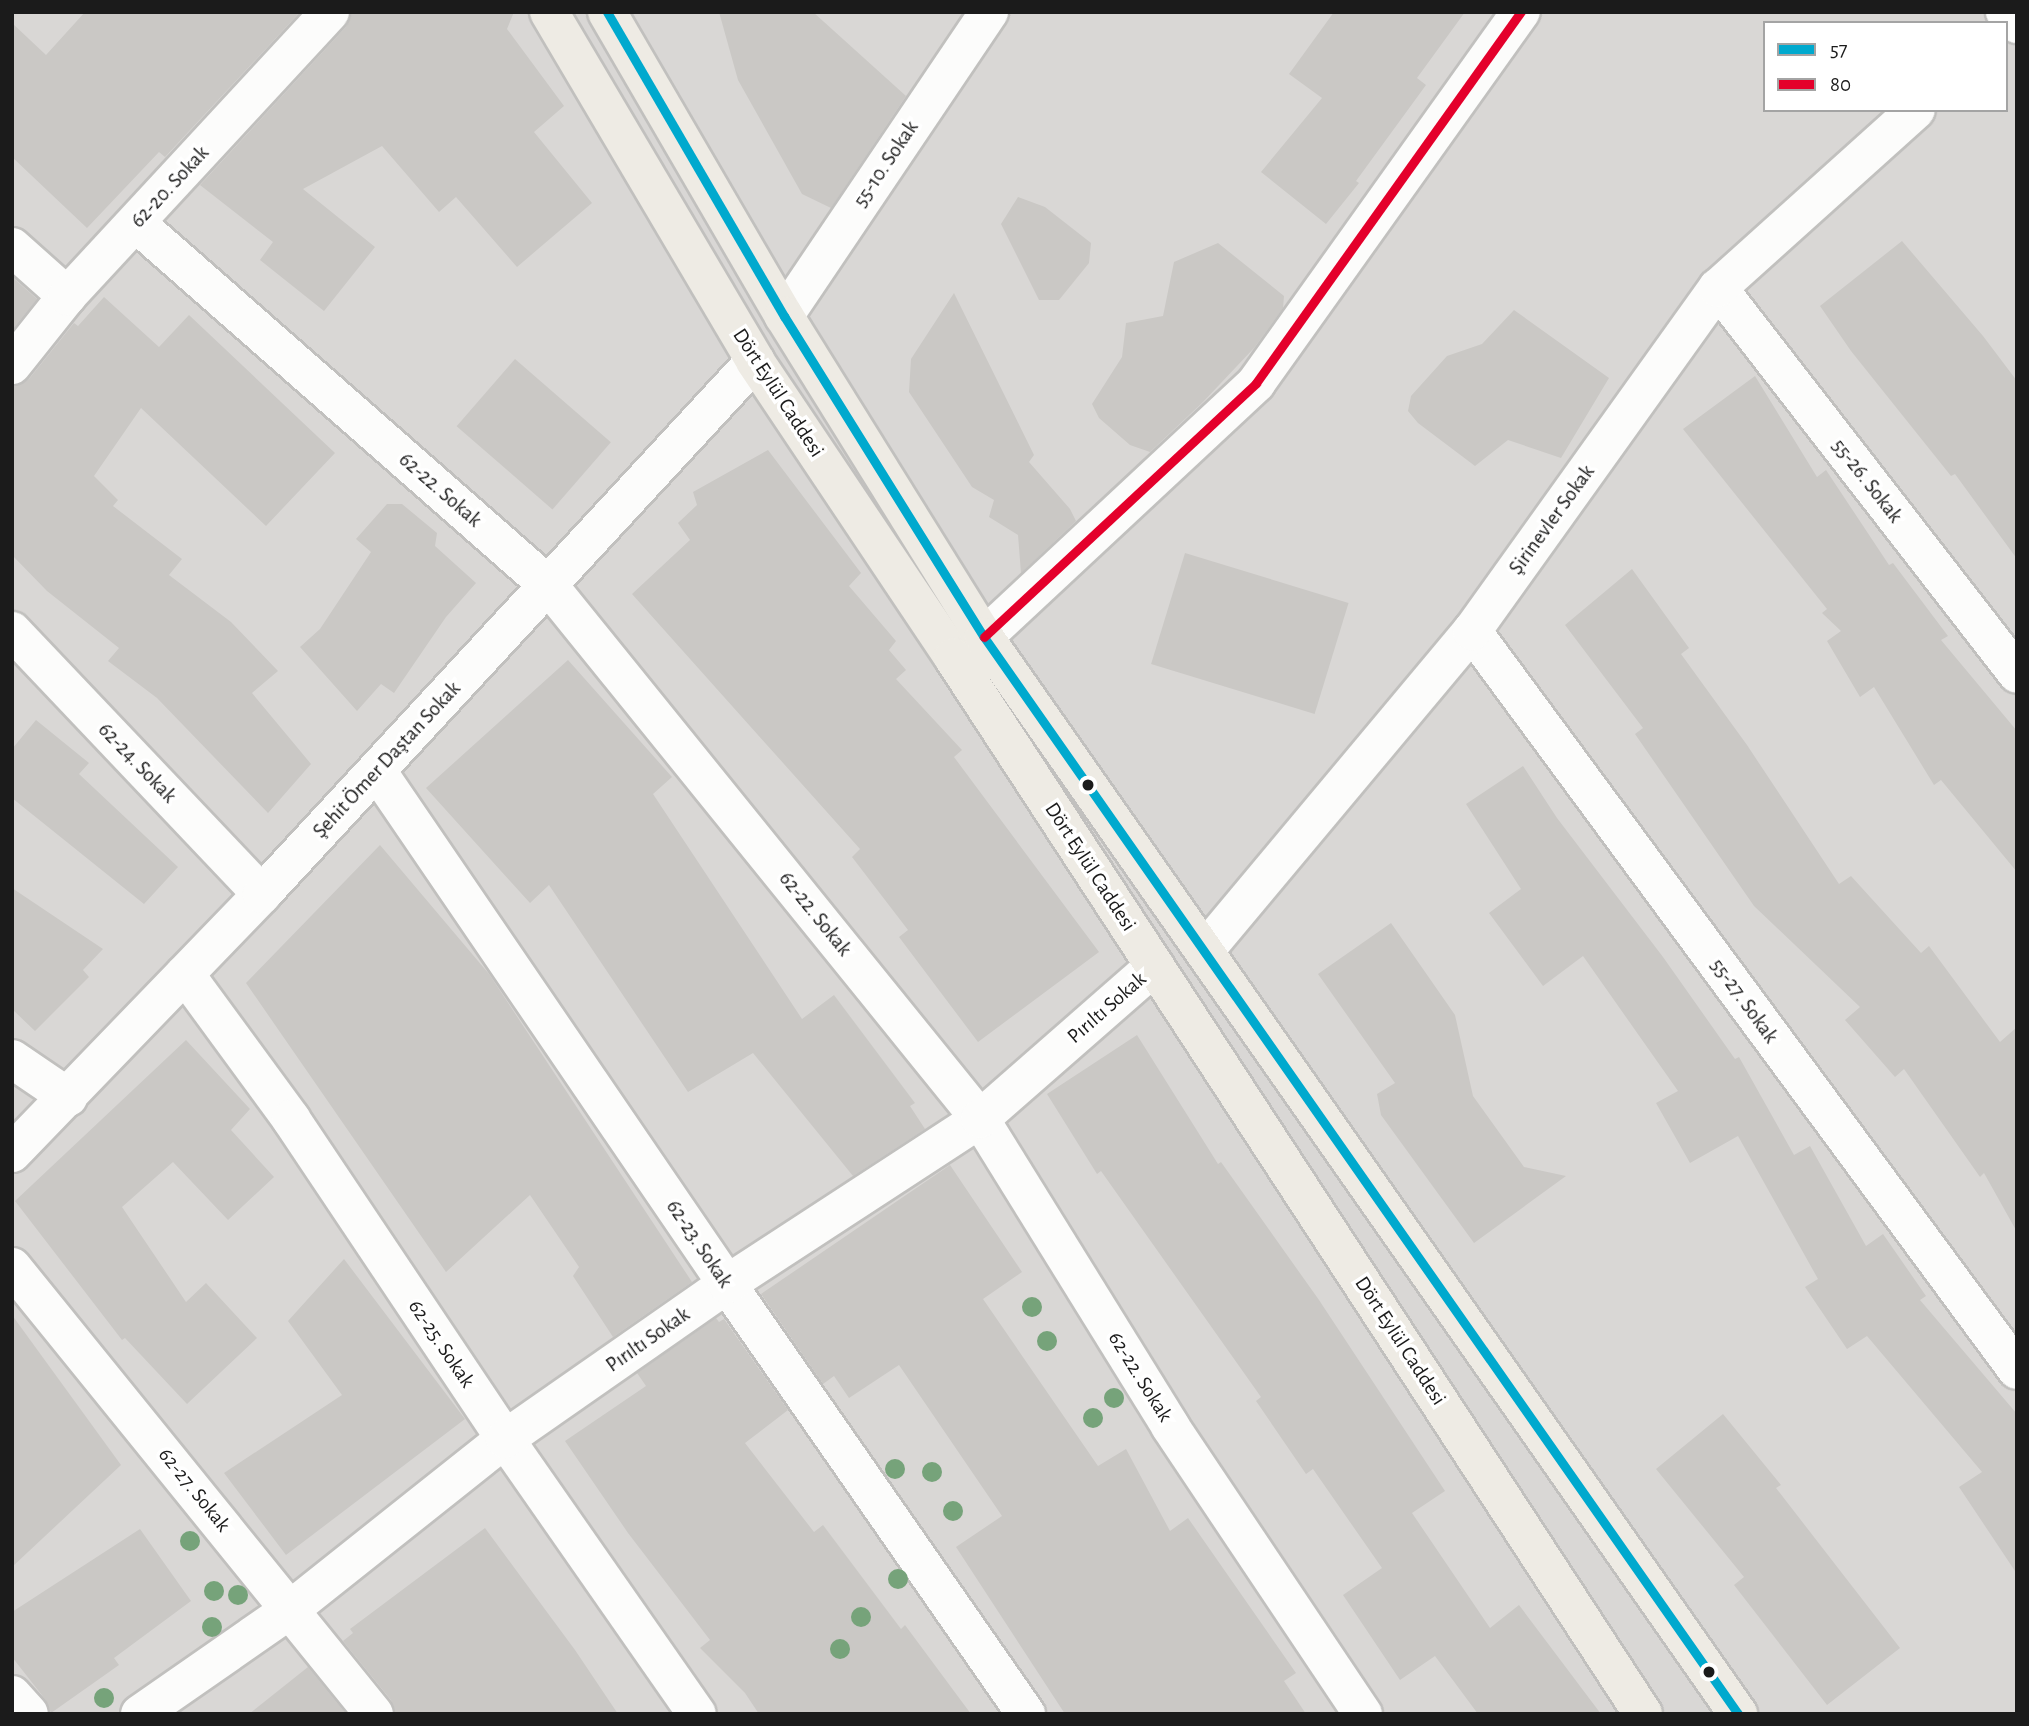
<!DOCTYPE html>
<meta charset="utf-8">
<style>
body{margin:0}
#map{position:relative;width:2029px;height:1726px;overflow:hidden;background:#eae8e4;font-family:"Alegreya Sans",sans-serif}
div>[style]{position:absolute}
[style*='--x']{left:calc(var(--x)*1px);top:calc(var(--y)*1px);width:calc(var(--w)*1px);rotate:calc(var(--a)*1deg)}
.residential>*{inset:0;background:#d9d7d5}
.building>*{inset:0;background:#cac8c5;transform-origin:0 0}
.roads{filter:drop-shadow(2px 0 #c1c0be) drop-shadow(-2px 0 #c1c0be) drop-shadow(0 2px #c1c0be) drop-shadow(0 -2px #c1c0be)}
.minor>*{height:38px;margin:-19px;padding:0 19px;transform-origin:19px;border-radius:19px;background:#fcfcfb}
.primary>*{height:38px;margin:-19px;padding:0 19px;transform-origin:19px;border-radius:19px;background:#eeebe4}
.bus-1>*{height:9px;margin:-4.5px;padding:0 4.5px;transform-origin:4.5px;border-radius:4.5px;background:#00a9ce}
.bus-2>*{height:9px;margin:-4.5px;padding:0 4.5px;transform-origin:4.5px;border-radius:4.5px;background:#e4002b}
.trees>*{width:20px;height:20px;margin:-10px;border-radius:50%;background:#76a37a}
.dots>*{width:19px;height:19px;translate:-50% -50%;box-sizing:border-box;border:4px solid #fff;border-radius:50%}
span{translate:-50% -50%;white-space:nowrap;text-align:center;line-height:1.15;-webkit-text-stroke:7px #fff;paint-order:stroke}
.street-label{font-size:21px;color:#1b1b1b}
.frame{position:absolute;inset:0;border:14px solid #1b1b1b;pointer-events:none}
.legend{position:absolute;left:1763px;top:21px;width:245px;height:91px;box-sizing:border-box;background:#fff;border:2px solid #a4a4a4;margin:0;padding:9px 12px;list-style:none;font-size:21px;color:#1b1b1b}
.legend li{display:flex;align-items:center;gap:14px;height:35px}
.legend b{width:35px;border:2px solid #a4a4a4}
</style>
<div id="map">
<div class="residential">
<i style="clip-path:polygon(evenodd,12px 12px,2017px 12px,2017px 1714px,12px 1714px,12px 12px,1765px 23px,2006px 23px,2006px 110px,1765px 110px,1765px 23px)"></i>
</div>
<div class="building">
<i style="clip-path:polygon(85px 12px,300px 12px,165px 157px,159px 152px,87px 228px,12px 157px,12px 23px,46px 55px)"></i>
<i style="clip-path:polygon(351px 12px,514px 12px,507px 29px,564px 106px,534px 132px,592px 203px,517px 267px,456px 197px,439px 212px,382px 146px,303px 189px,375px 247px,324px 311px,260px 260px,273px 242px,200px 185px,346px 27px)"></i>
<i style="clip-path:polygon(719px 12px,813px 12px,906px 96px,831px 208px,802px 194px,738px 80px)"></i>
<i style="clip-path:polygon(1334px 12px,1465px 12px,1417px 78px,1426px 85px,1356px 181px,1359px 183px,1326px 224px,1261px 172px,1322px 98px,1289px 74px)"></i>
<i style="clip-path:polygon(1018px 197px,1045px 207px,1091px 243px,1089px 263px,1059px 300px,1039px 300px,1001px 224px)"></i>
<i style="clip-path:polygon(1902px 241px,1983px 336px,2017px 381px,2017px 559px,1955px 474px,1951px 476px,1851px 351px,1820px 306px)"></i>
<i style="clip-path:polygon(1218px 243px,1284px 296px,1283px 308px,1254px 348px,1203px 402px,1150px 452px,1130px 445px,1099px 418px,1092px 404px,1122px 357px,1126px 323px,1163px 316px,1174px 262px)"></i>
<i style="clip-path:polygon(12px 277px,37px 299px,12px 330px)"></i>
<i style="clip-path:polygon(954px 293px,1034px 455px,1029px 462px,1070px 509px,1076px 521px,1021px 573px,1018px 535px,989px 517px,994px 500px,972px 487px,909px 392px,911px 359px)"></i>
<i style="clip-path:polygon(104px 297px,159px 347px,189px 315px,335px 453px,266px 526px,141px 408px,94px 476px,118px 500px,113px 506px,182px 559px,169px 575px,231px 622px,278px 671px,252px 693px,311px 764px,268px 813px,157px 698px,108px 661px,119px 648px,47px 591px,12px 555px,12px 386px,29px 379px,74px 323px,78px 326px)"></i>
<i style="clip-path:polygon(1514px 310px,1609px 378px,1561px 458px,1508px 440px,1475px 466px,1418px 423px,1408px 411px,1411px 396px,1447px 356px,1482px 344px)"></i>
<i style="left:515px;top:359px;width:127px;height:89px;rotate:41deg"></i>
<i style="clip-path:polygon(1755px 376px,1817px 477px,1826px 470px,1889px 565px,1893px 563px,1948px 636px,1941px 640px,2017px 731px,2017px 872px,1941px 780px,1934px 785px,1874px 687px,1860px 697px,1827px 641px,1841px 631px,1822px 613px,1827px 609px,1683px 429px)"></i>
<i style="clip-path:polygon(768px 450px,861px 573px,849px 586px,896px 641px,889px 650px,906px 670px,896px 679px,962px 750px,954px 757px,1099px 952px,978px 1042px,899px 937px,908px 930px,852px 857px,860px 849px,632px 594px,690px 540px,678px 523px,697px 505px,693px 492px)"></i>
<i style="clip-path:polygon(387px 504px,402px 504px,437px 533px,435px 546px,476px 583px,446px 617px,394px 693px,381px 684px,357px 711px,300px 647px,320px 629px,371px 552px,356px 539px)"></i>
<i style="left:1185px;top:553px;width:171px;height:116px;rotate:17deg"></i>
<i style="clip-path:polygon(1632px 569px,1689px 648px,1681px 654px,1747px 745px,1839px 884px,1851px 876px,1921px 953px,1929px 946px,2000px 1042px,2017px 1027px,2017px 1232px,1984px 1173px,1980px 1177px,1904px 1069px,1895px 1077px,1845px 1020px,1860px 1007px,1754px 906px,1635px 734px,1643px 728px,1565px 625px)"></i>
<i style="clip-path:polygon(568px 660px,672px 777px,653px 794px,802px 1019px,834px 995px,915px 1103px,910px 1106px,925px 1129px,853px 1176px,753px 1053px,688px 1092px,549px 885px,530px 903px,426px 788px)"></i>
<i style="clip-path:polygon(36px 720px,89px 763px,79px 774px,178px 867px,144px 904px,12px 798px,12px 749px)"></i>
<i style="clip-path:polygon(1523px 766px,1557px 818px,1663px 957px,1735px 1059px,1739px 1057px,1794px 1155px,1810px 1146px,1866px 1246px,1883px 1234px,1926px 1296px,1920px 1300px,2017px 1414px,2017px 1574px,1959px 1487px,1982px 1472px,1867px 1336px,1847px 1349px,1805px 1287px,1818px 1279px,1738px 1136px,1690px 1163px,1656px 1103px,1678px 1091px,1583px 956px,1543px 986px,1489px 913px,1521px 889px,1466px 804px)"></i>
<i style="clip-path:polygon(380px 845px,489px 974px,692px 1282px,613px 1337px,573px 1276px,579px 1267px,530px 1195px,446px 1272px,246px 983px)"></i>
<i style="clip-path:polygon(12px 888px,103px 949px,83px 970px,89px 977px,35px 1031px,12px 1009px)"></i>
<i style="clip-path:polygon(1391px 923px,1455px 1015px,1473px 1096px,1524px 1167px,1566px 1176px,1474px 1243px,1381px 1115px,1377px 1094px,1395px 1083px,1318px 974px)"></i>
<i style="clip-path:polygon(1137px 1035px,1218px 1164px,1221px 1162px,1319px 1300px,1445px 1491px,1412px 1513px,1490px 1628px,1519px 1605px,1601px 1714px,1478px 1714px,1435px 1656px,1400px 1680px,1343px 1595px,1382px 1568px,1313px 1469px,1306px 1474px,1256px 1401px,1261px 1397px,1101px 1171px,1097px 1174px,1047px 1094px)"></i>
<i style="clip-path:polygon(186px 1040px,250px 1109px,231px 1130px,274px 1177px,228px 1220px,173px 1162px,122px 1207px,186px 1302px,206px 1283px,257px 1338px,187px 1404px,125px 1338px,122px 1340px,15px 1201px)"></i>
<i style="clip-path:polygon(950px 1165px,1022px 1272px,983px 1299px,1098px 1466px,1126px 1449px,1170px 1531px,1188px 1518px,1296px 1673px,1284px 1681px,1306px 1714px,1065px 1714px,956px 1547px,1002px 1516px,899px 1365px,849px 1398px,834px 1376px,823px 1384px,761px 1294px)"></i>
<i style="clip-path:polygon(344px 1259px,465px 1419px,286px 1555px,224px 1473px,342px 1395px,288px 1321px)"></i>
<i style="clip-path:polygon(12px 1315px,121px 1465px,12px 1567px)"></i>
<i style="clip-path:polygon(716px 1318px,719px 1322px,724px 1319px,788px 1410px,745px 1443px,814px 1532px,823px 1525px,901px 1629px,905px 1625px,971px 1714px,759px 1714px,745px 1693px,700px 1648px,710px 1640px,628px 1533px,565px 1441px,646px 1386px,637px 1373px)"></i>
<i style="clip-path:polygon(1723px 1414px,1781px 1485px,1776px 1488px,1900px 1648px,1827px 1705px,1734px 1585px,1744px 1577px,1656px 1469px)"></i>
<i style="clip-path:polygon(485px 1528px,575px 1650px,618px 1714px,395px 1714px,391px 1700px,343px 1641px,353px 1633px,350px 1629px)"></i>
<i style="clip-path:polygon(140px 1529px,191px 1601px,114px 1658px,119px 1665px,51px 1713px,45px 1699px,12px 1657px,12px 1612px)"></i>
<i style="clip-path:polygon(308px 1667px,346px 1714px,249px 1714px)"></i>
</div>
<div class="roads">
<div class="minor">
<i style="--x:2005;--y:12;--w:17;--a:45"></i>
<i style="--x:137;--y:224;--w:548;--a:41.3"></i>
<i style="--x:549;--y:586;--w:685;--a:51.04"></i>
<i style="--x:980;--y:1119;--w:361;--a:58.2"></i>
<i style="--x:1170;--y:1426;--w:347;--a:56.2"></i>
<i style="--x:12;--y:247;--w:74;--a:41.7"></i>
<i style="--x:1718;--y:288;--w:488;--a:52.2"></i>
<i style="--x:784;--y:316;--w:367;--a:-56"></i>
<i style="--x:12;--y:365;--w:88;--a:-51.4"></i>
<i style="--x:67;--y:296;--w:387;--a:-47.2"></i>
<i style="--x:12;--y:631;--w:363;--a:46.5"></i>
<i style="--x:1472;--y:631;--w:918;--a:53.59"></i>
<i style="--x:984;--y:637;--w:372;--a:-43"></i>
<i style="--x:1256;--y:383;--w:456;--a:-54.5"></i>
<i style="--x:377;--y:771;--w:621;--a:55.7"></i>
<i style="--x:727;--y:1284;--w:524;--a:55.19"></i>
<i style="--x:1206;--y:949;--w:415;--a:-50.1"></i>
<i style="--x:1472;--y:631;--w:422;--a:-54.4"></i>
<i style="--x:1718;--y:288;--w:266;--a:-42"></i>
<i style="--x:185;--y:974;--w:180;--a:53.8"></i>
<i style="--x:291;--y:1119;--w:385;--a:56.2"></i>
<i style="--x:505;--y:1439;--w:335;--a:55.1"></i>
<i style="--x:12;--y:1059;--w:68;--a:34.2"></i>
<i style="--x:12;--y:1153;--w:360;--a:-46"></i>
<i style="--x:262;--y:894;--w:726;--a:-47.23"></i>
<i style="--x:12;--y:1267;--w:575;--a:51"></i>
<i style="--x:12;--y:1695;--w:25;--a:48"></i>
<i style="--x:140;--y:1714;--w:184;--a:-34.8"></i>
<i style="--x:291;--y:1609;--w:273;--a:-38.5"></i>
<i style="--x:505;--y:1439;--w:271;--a:-34.9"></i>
<i style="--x:727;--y:1284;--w:302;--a:-33.1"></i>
<i style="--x:980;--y:1119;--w:232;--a:-41.2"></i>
</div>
<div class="primary">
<i style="--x:549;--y:12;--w:405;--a:59.4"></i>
<i style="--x:755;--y:361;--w:356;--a:56.2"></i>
<i style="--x:953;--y:657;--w:1262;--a:56.86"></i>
<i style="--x:607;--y:12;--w:352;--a:59.8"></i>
<i style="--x:784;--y:316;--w:378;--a:58.1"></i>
<i style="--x:984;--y:637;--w:1315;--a:55"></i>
</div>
</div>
<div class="bus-1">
<i style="--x:607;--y:12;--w:352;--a:59.8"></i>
<i style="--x:784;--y:316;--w:378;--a:58.1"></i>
<i style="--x:984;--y:637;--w:1315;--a:55"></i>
</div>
<div class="bus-2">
<i style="--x:984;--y:637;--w:372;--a:-43"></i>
<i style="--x:1256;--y:383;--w:456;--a:-54.5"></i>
</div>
<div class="trees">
<i style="left:1032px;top:1307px"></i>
<i style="left:1047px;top:1341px"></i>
<i style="left:1114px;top:1398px"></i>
<i style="left:1093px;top:1418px"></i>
<i style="left:895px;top:1469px"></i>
<i style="left:932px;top:1472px"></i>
<i style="left:953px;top:1511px"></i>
<i style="left:190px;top:1541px"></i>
<i style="left:898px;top:1579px"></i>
<i style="left:214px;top:1591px"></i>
<i style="left:238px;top:1595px"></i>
<i style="left:861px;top:1617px"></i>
<i style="left:212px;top:1627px"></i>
<i style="left:840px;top:1649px"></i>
<i style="left:104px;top:1698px"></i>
</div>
<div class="dots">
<i style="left:1088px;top:785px;background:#1b1b1b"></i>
<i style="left:1709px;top:1672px;background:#1b1b1b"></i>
</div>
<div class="street-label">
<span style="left:886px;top:164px;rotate:-56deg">55-10. Sokak</span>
<span style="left:170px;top:187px;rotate:-47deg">62-20. Sokak</span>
<span style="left:778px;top:393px;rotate:57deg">Dört Eylül Caddesi</span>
<span style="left:1867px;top:481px;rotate:52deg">55-26. Sokak</span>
<span style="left:440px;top:490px;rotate:41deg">62-22. Sokak</span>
<span style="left:1552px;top:520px;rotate:-54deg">Şirinevler Sokak</span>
<span style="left:387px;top:760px;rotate:-47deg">Şehit Ömer Daştan Sokak</span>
<span style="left:137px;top:763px;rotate:46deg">62-24. Sokak</span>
<span style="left:1090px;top:867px;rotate:57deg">Dört Eylül Caddesi</span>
<span style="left:815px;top:914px;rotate:51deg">62-22. Sokak</span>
<span style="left:1744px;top:1001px;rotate:54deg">55-27. Sokak</span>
<span style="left:1107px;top:1008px;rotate:-41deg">Pırıltı Sokak</span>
<span style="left:699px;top:1244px;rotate:56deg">62-23. Sokak</span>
<span style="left:648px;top:1340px;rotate:-35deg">Pırıltı Sokak</span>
<span style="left:1400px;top:1341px;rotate:57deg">Dört Eylül Caddesi</span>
<span style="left:441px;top:1344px;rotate:56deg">62-25. Sokak</span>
<span style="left:1140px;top:1377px;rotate:58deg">62-22. Sokak</span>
<span style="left:194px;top:1490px;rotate:51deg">62-27. Sokak</span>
</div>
<div class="frame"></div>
<ul class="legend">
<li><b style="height:9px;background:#00a9ce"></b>57</li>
<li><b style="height:9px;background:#e4002b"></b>80</li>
</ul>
</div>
